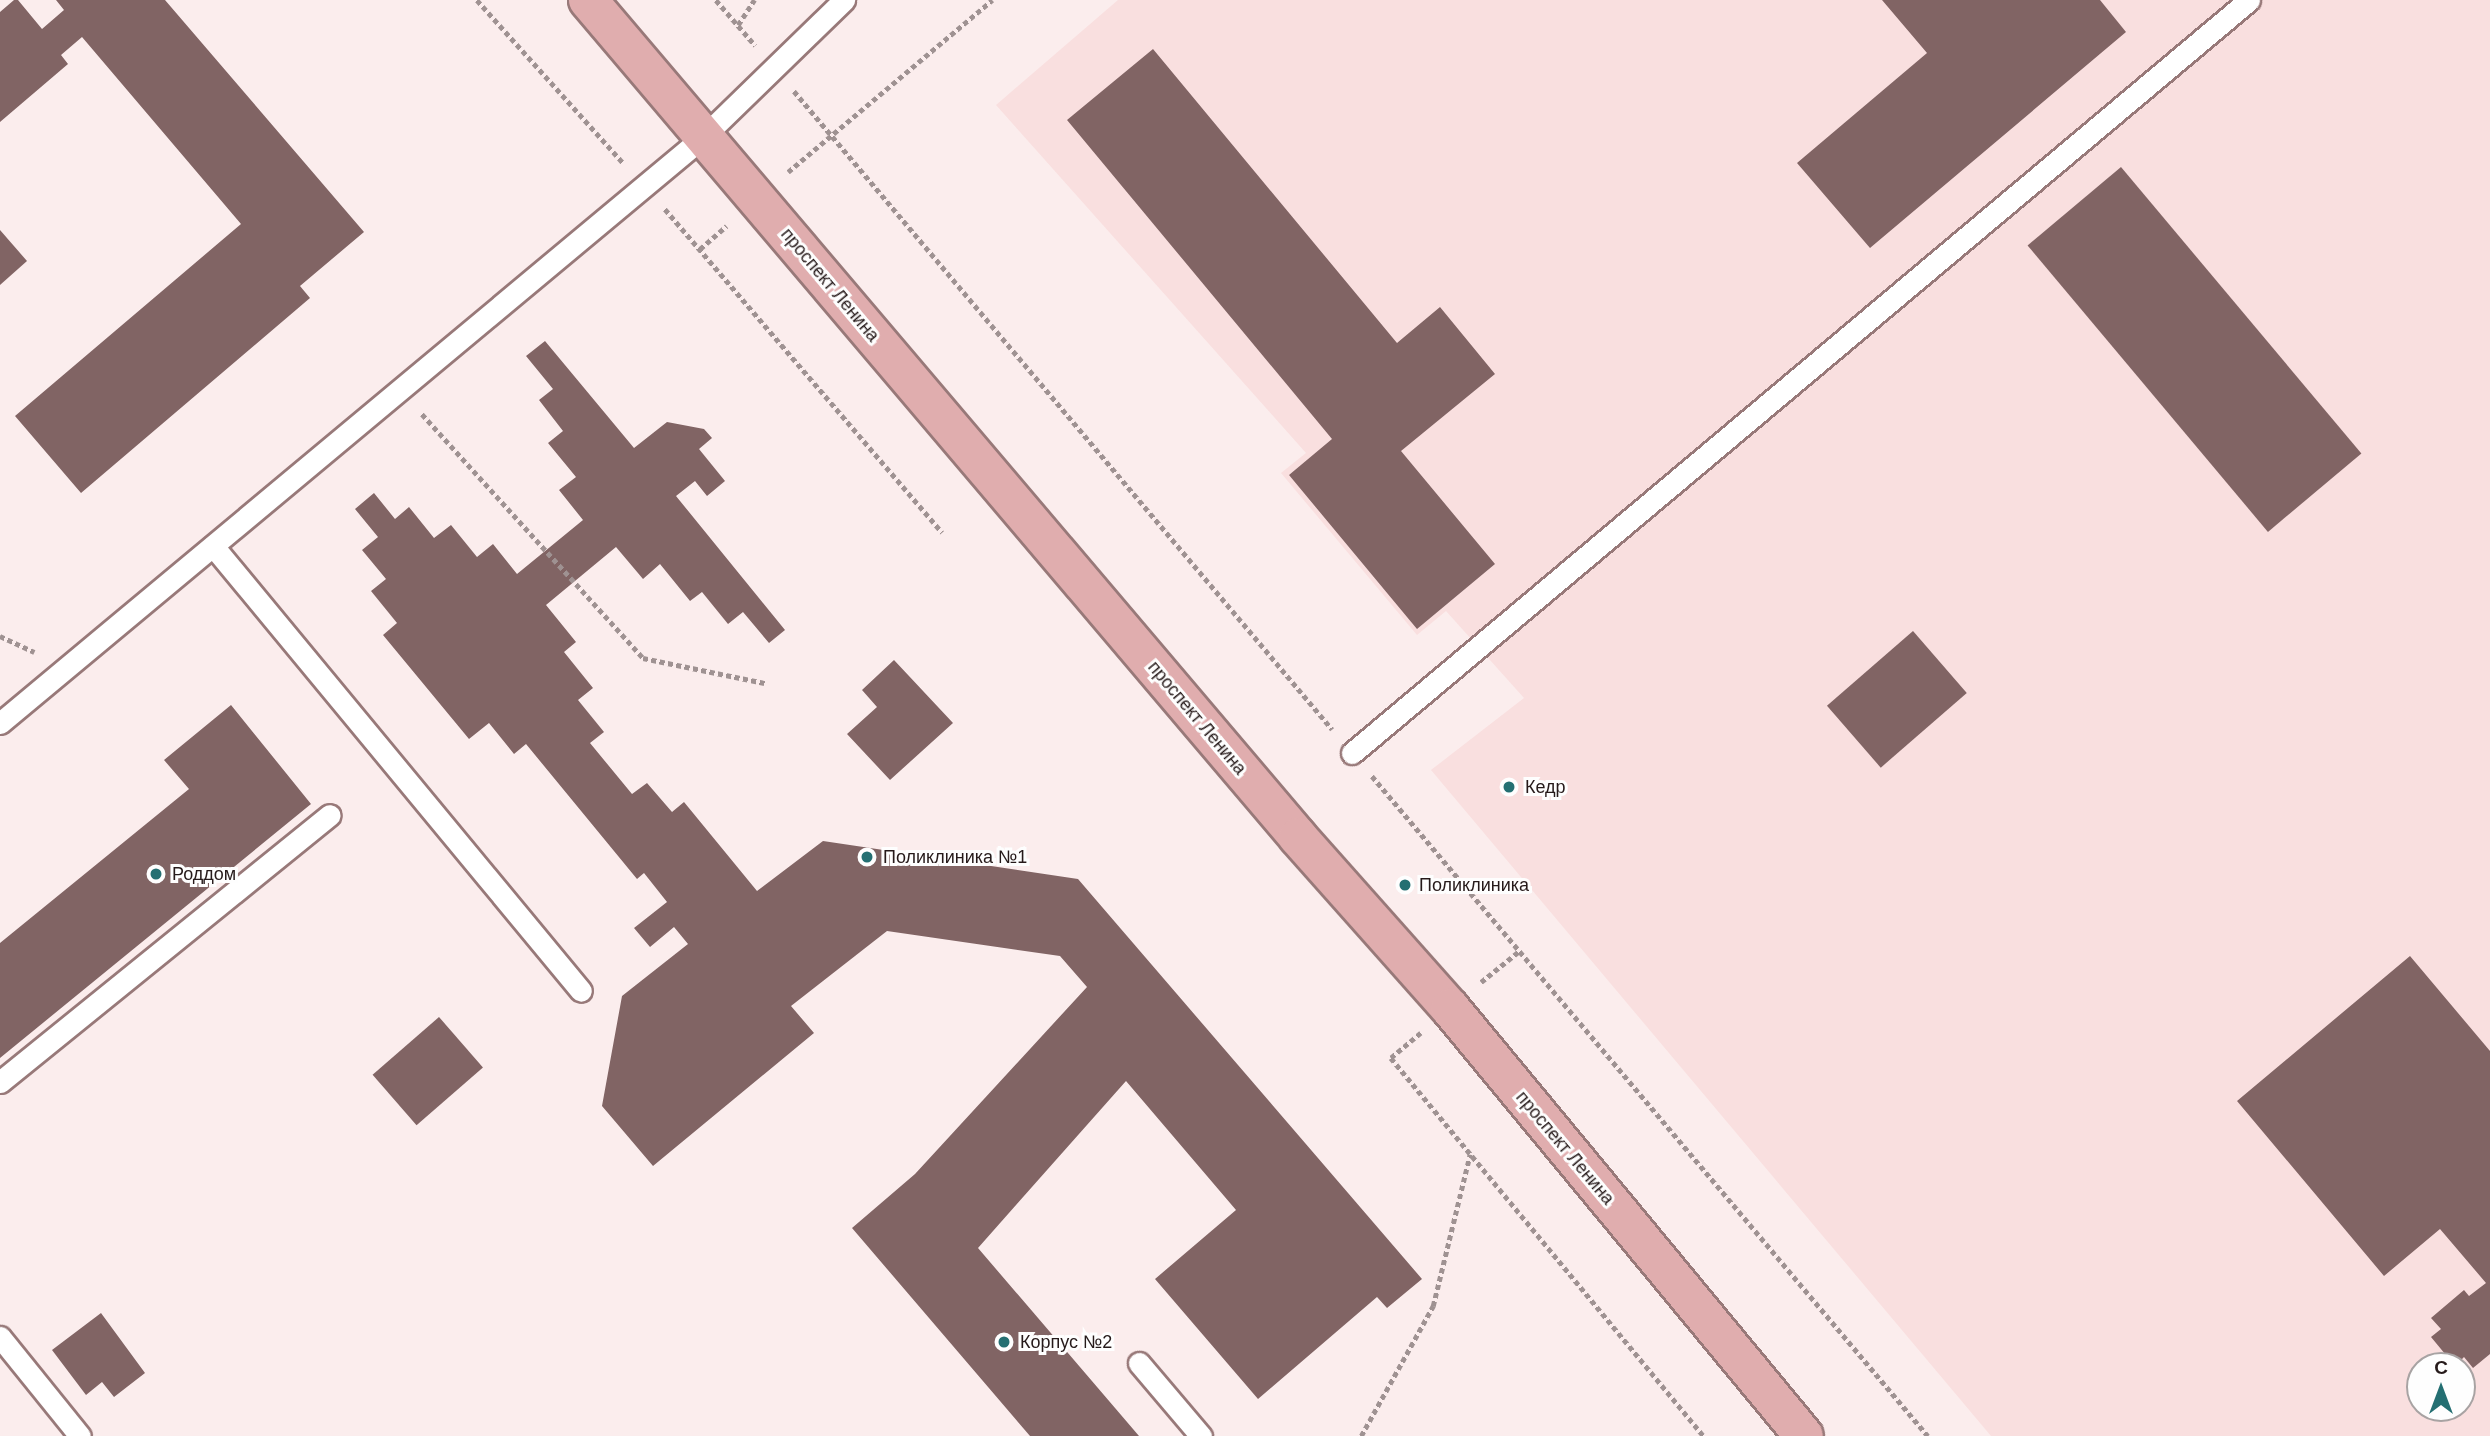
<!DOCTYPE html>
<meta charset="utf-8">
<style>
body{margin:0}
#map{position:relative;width:2490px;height:1436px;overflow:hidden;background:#fbeded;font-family:Helvetica,sans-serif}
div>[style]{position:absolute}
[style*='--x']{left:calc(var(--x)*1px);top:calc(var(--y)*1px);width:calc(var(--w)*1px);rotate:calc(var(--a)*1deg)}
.built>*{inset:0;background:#f9dfdf}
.building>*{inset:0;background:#816464;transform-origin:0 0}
.path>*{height:4.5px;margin-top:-2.25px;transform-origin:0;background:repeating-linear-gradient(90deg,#9f9292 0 5px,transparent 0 8.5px)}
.roads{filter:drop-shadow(2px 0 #987979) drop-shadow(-2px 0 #987979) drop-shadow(0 2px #987979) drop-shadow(0 -2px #987979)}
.service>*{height:21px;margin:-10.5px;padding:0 10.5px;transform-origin:10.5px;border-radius:10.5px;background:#fff}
.primary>*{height:38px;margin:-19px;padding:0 19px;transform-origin:19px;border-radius:19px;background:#e0adae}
.dots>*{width:19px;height:19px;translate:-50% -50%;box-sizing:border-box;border:4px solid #fefefe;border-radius:50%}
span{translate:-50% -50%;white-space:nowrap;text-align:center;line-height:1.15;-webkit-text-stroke:6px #fefefe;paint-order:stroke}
.street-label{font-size:18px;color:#261a1a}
.poi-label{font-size:18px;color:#261a1a}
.left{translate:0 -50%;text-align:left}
.north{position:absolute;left:2406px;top:1352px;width:70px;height:70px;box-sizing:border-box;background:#fefefe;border:2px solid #a8a3a3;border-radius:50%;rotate:0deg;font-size:19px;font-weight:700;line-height:28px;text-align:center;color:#261a1a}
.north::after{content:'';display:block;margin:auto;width:24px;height:32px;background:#246f72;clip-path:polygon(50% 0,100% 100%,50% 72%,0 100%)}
</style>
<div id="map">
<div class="built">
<i style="clip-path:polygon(evenodd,1118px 0,2490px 0,2490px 1436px,1991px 1436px,1431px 770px,1524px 698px,1446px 611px,1417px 635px,1281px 473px,1306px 453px,996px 105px,1118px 0,2420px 1366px,2462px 1366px,2462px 1408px,2420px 1408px,2420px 1366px)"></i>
</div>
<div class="building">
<i style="clip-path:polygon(14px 0,18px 0,42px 29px,64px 10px,56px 0,165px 0,364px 232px,300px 286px,310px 298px,81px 493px,15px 416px,241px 224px,82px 37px,61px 55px,68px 64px,0 122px,0 12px)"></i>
<i style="clip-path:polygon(1882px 0,2100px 0,2126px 32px,1870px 248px,1797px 163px,1927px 53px)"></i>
<i style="clip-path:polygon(1153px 49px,1397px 343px,1440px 307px,1495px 374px,1401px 451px,1495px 564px,1417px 629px,1289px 475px,1332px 439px,1067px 120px)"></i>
<i style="left:2121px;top:167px;width:374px;height:122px;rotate:50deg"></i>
<i style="clip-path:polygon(0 230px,27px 261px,0 285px)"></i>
<i style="clip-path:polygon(545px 341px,634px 448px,667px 422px,704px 429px,712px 438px,699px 449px,725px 481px,707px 496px,695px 481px,676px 496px,785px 630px,769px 643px,743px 612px,728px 624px,702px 592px,690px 601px,660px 564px,643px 579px,616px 547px,546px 605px,576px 642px,564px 652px,593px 688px,578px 700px,604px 732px,590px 743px,632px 794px,647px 783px,672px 812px,684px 802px,757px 891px,823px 841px,1078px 879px,1422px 1279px,1387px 1308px,1377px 1297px,1258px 1399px,1155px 1279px,1236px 1210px,1126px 1081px,978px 1248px,1139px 1436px,1030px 1436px,852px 1228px,915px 1174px,1087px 987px,1060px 956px,887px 931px,791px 1006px,814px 1033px,653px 1166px,602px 1106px,622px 996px,688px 944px,674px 927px,650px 947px,634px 928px,667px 902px,644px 873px,637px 879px,526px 744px,514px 754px,489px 723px,469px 739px,383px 635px,397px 623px,371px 591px,386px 579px,362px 550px,378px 537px,355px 509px,374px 493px,395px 519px,409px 507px,434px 538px,451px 525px,477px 557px,493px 544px,517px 574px,583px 520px,559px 490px,576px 477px,548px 443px,563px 431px,539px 400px,553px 389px,526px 356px)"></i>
<i style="left:1913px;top:631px;width:82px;height:114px;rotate:49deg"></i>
<i style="clip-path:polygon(894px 660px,953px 723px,890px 780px,847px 734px,877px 707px,862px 690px)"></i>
<i style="clip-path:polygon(231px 705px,311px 804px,0 1058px,0 943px,189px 789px,164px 760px)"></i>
<i style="clip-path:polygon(2410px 956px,2490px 1051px,2490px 1354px,2473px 1368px,2464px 1357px,2455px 1366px,2431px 1337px,2441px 1329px,2431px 1318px,2464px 1290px,2469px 1296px,2486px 1283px,2440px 1229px,2384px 1276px,2237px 1101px)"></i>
<i style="left:439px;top:1017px;width:67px;height:88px;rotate:49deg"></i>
<i style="clip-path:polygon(101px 1313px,145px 1373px,114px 1397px,102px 1382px,86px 1395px,52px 1350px)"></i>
</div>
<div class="path">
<i style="--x:477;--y:0;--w:220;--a:48.1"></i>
<i style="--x:716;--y:0;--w:60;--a:49.1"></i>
<i style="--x:738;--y:25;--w:30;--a:-57"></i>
<i style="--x:794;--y:91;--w:835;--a:49.86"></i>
<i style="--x:788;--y:172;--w:267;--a:-40.1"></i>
<i style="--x:665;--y:209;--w:426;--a:49.4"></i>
<i style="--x:700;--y:249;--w:35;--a:-41"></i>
<i style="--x:422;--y:414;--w:329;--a:47.8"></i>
<i style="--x:643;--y:658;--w:125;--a:11.6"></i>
<i style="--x:0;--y:636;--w:38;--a:25"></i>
<i style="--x:1372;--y:776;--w:863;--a:49.89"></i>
<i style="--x:1481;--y:982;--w:48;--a:-39"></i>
<i style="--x:1421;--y:1033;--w:39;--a:140"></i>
<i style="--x:1391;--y:1058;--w:491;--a:50.4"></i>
<i style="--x:1361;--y:1436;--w:149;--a:-61"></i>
<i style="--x:1433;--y:1306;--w:156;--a:-76.3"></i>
</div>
<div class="roads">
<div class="service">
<i style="--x:213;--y:546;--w:577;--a:50.41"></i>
<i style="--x:0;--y:723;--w:915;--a:-39.81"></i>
<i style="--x:703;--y:137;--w:197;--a:-44.2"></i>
<i style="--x:1352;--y:753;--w:1171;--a:-40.01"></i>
<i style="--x:0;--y:1082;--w:424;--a:-39"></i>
<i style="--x:0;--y:1337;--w:127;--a:51.1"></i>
<i style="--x:1139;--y:1363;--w:96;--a:49.7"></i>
</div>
<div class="primary">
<i style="--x:588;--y:0;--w:1098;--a:49.69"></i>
<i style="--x:1298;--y:837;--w:229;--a:48.4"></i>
<i style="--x:1450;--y:1008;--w:555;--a:50.41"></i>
</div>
</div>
<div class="dots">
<i style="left:1509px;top:787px;background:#246f72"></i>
<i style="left:867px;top:857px;background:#246f72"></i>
<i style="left:156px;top:874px;background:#246f72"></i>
<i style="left:1405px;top:885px;background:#246f72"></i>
<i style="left:1004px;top:1342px;background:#246f72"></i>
</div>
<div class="street-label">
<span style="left:830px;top:285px;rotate:50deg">проспект Ленина</span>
<span style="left:1197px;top:718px;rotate:50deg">проспект Ленина</span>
<span style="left:1565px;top:1148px;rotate:50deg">проспект Ленина</span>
</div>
<div class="poi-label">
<span class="left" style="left:1525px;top:787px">Кедр</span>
<span class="left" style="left:883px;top:857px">Поликлиника №1</span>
<span class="left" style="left:172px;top:874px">Роддом</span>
<span class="left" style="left:1419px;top:885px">Поликлиника</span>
<span class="left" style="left:1020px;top:1342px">Корпус №2</span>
</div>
<div class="north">С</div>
</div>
